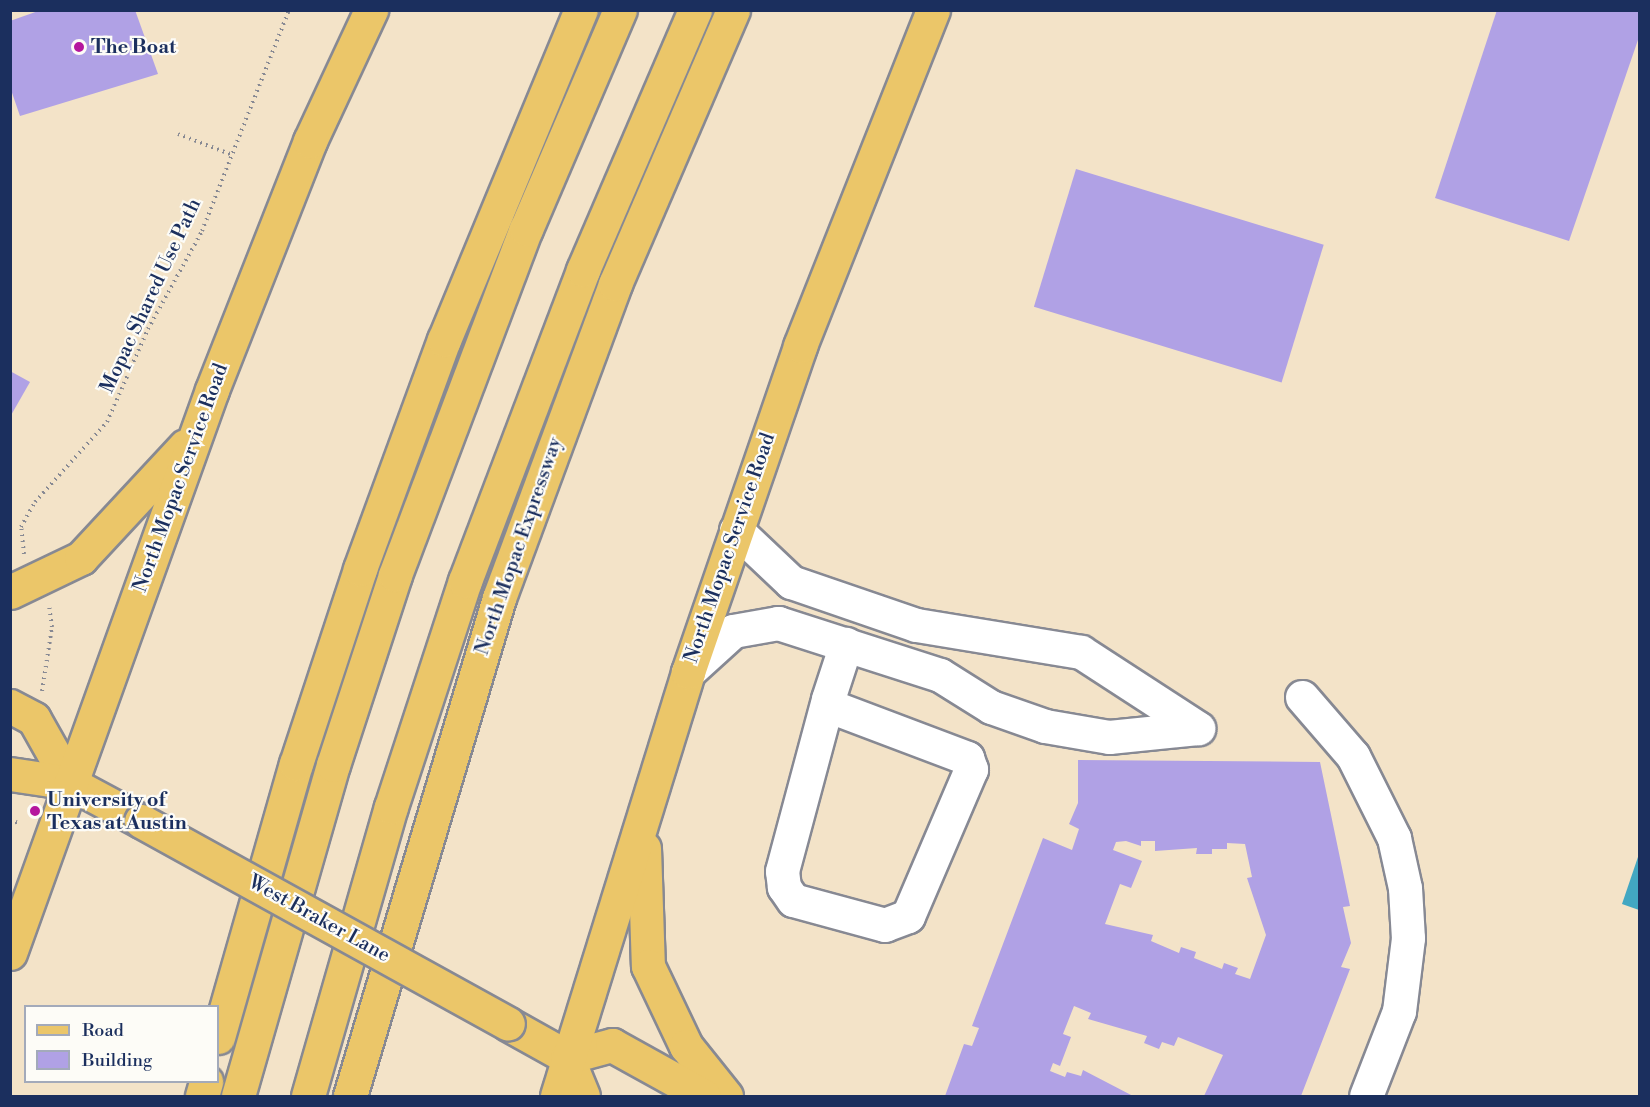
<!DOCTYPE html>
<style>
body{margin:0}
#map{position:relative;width:1650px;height:1107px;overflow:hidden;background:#f3e3c8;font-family:"Libre Bodoni",serif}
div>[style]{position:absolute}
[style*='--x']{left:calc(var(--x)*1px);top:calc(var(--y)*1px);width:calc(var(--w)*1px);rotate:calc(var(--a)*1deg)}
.water>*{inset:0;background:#42a7c2}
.building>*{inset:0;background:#b0a1e5;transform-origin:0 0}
.path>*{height:4px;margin-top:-2px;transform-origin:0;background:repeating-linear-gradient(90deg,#878993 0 1.5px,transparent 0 6px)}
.roads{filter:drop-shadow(2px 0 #878993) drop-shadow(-2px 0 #878993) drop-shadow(0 2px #878993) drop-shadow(0 -2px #878993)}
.minor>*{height:33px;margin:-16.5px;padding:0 16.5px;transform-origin:16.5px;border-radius:16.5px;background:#fff}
.major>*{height:33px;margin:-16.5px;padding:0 16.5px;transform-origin:16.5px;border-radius:16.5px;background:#ebc669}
.highway>*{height:33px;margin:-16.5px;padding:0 16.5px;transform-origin:16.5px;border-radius:16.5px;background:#ebc669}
.bridges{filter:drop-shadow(2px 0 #878993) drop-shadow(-2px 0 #878993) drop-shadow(0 2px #878993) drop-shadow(0 -2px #878993)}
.major-bridge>*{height:33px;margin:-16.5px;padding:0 16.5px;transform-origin:16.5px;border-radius:16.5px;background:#ebc669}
.dots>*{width:16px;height:16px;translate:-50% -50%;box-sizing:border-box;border:3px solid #fdfcf7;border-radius:50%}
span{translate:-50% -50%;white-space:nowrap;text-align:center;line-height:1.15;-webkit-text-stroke:4.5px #fdfcf7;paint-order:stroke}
.poi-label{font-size:20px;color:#1b2f5e;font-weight:700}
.left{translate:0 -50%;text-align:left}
.street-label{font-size:20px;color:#1b2f5e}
.frame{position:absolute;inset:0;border:12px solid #1b2f5e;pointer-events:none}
.legend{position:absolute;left:24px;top:1005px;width:195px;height:78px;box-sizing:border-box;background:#fdfcf7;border:2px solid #a3aaba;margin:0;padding:8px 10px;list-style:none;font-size:18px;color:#1b2f5e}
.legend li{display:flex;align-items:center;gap:12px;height:30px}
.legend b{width:30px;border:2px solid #a3aaba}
</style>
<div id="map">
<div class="water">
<i style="clip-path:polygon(1639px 854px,1639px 910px,1622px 904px)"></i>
</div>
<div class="building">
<i style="clip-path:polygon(41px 10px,135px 10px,158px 74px,20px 116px,10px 87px,10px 21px)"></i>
<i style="clip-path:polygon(1497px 10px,1640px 10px,1640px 34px,1569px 241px,1435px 198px)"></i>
<i style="left:1076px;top:169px;width:259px;height:144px;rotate:17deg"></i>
<i style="clip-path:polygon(10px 371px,30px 382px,10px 417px)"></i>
<i style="clip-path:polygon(evenodd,1078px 760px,1320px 762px,1350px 906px,1343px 907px,1351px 943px,1341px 967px,1350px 969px,1301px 1096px,1204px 1096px,1223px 1055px,1178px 1037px,1174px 1046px,1162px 1042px,1159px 1049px,1144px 1043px,1147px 1036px,1088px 1019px,1091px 1013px,1074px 1006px,1063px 1034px,1071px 1037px,1060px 1066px,1053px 1063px,1050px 1071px,1065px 1077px,1067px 1072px,1081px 1076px,1083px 1070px,1133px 1096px,945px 1096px,964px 1044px,972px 1046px,979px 1028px,972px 1026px,1043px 838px,1072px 850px,1079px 829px,1069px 824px,1078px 803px,1078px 760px,1126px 841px,1141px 846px,1141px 841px,1155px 841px,1155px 851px,1197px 848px,1196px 854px,1212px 854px,1212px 849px,1227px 849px,1227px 843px,1245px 844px,1252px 877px,1247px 878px,1266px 935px,1250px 979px,1235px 974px,1238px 968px,1224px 963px,1222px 969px,1194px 958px,1196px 952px,1181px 947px,1179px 953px,1151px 941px,1153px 935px,1105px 924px,1120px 884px,1131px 888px,1142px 861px,1113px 850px,1116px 842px,1126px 841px)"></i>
</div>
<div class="path">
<i style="--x:178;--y:134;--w:56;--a:21"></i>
<i style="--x:24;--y:554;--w:27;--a:-96"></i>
<i style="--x:21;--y:527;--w:29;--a:-61"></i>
<i style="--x:35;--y:502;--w:108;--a:-48"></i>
<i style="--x:107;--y:422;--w:102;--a:-66.2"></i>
<i style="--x:148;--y:329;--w:112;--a:-61.1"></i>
<i style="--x:202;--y:231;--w:238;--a:-68.5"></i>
<i style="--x:42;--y:691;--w:65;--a:-81.1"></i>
<i style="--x:52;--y:627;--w:21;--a:-98"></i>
<i style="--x:10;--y:820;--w:9;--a:21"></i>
</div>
<div class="roads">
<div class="minor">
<i style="--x:736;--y:530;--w:76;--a:43.4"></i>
<i style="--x:791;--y:582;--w:132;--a:19"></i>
<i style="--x:916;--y:625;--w:167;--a:9.3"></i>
<i style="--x:1081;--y:652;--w:140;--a:33"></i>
<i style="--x:688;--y:672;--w:61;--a:-42.3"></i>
<i style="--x:733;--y:631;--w:46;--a:-10.1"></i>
<i style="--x:778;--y:623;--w:170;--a:17.8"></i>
<i style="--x:940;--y:675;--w:60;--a:32.1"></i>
<i style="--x:991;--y:707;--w:57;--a:19.4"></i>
<i style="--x:1045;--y:726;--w:65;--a:9.8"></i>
<i style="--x:1109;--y:737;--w:89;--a:-5.8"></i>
<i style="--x:1302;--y:697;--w:78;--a:49.2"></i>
<i style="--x:1353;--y:756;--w:92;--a:63.4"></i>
<i style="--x:1394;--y:838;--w:51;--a:77.6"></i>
<i style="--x:1405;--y:888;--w:50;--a:86.6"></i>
<i style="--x:1408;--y:938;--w:74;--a:97"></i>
<i style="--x:1399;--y:1011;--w:91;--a:111.2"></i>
<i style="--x:827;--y:705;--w:150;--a:20.7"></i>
<i style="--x:967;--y:758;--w:12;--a:70"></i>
<i style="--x:971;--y:769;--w:160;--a:113.2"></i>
<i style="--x:908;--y:916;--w:25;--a:159"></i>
<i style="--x:885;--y:925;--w:95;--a:-164.8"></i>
<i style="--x:793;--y:900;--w:16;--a:-125"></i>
<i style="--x:784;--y:887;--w:16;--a:-97"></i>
<i style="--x:782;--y:871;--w:178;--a:-75"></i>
<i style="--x:828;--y:699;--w:58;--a:-71.9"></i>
</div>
<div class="major">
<i style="--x:10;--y:592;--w:79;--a:-25.6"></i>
<i style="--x:81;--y:558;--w:153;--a:-47.1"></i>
<i style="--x:10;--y:706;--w:27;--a:28"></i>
<i style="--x:34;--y:719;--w:73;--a:60.6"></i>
<i style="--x:10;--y:774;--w:61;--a:8.5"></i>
<i style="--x:70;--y:783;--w:81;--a:28.2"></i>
<i style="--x:644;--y:848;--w:118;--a:88.1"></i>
<i style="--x:648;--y:966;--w:89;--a:64.6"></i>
<i style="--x:686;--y:1046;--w:64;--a:51.3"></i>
<i style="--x:10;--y:953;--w:598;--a:-70.26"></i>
<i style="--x:212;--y:390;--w:268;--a:-68.5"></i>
<i style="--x:310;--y:141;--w:145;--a:-65"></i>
<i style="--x:508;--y:1024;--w:68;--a:29.2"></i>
<i style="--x:567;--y:1057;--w:42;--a:67.7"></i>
<i style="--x:567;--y:1057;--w:47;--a:-14.9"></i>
<i style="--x:612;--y:1045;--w:105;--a:29"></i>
<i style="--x:557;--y:1096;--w:444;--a:-72.8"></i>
<i style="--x:688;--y:672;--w:345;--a:-71"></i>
<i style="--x:800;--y:346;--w:361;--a:-68.4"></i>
</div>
<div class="highway">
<i style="--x:218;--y:1037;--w:284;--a:-74.1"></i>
<i style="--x:296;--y:764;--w:205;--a:-71.8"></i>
<i style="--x:360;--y:569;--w:244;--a:-69.9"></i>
<i style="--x:444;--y:340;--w:357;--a:-67.5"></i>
<i style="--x:202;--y:1096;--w:15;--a:-74"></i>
<i style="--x:238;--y:1096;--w:344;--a:-74"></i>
<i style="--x:333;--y:765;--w:200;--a:-71.9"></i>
<i style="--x:395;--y:575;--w:370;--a:-69.3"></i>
<i style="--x:526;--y:229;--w:238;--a:-66.8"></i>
<i style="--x:308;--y:1096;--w:301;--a:-74"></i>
<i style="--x:391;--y:807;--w:238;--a:-71.9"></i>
<i style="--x:465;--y:581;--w:333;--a:-69.2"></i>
<i style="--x:583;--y:270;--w:283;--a:-66.7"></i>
<i style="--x:350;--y:1096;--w:520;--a:-73.34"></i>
<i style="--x:499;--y:598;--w:335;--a:-69.7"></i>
<i style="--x:615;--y:284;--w:298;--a:-66.7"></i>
</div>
</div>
<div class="bridges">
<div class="major-bridge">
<i style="--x:141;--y:821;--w:419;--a:28.9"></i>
</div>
</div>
<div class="dots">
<i style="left:79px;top:47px;background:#b5179e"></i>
<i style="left:35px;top:811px;background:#b5179e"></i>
</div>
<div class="poi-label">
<span class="left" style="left:91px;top:47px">The Boat</span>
<span class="left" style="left:47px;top:812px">University of<br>Texas at Austin</span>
</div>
<div class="street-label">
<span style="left:151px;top:296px;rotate:-65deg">Mopac Shared Use Path</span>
<span style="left:181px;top:478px;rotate:-70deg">North Mopac Service Road</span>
<span style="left:519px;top:546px;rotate:-71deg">North Mopac Expressway</span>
<span style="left:730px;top:548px;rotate:-71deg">North Mopac Service Road</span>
<span style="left:319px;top:919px;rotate:29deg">West Braker Lane</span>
</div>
<div class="frame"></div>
<ul class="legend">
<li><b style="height:8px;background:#ebc669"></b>Road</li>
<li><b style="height:16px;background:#b0a1e5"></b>Building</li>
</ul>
</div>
